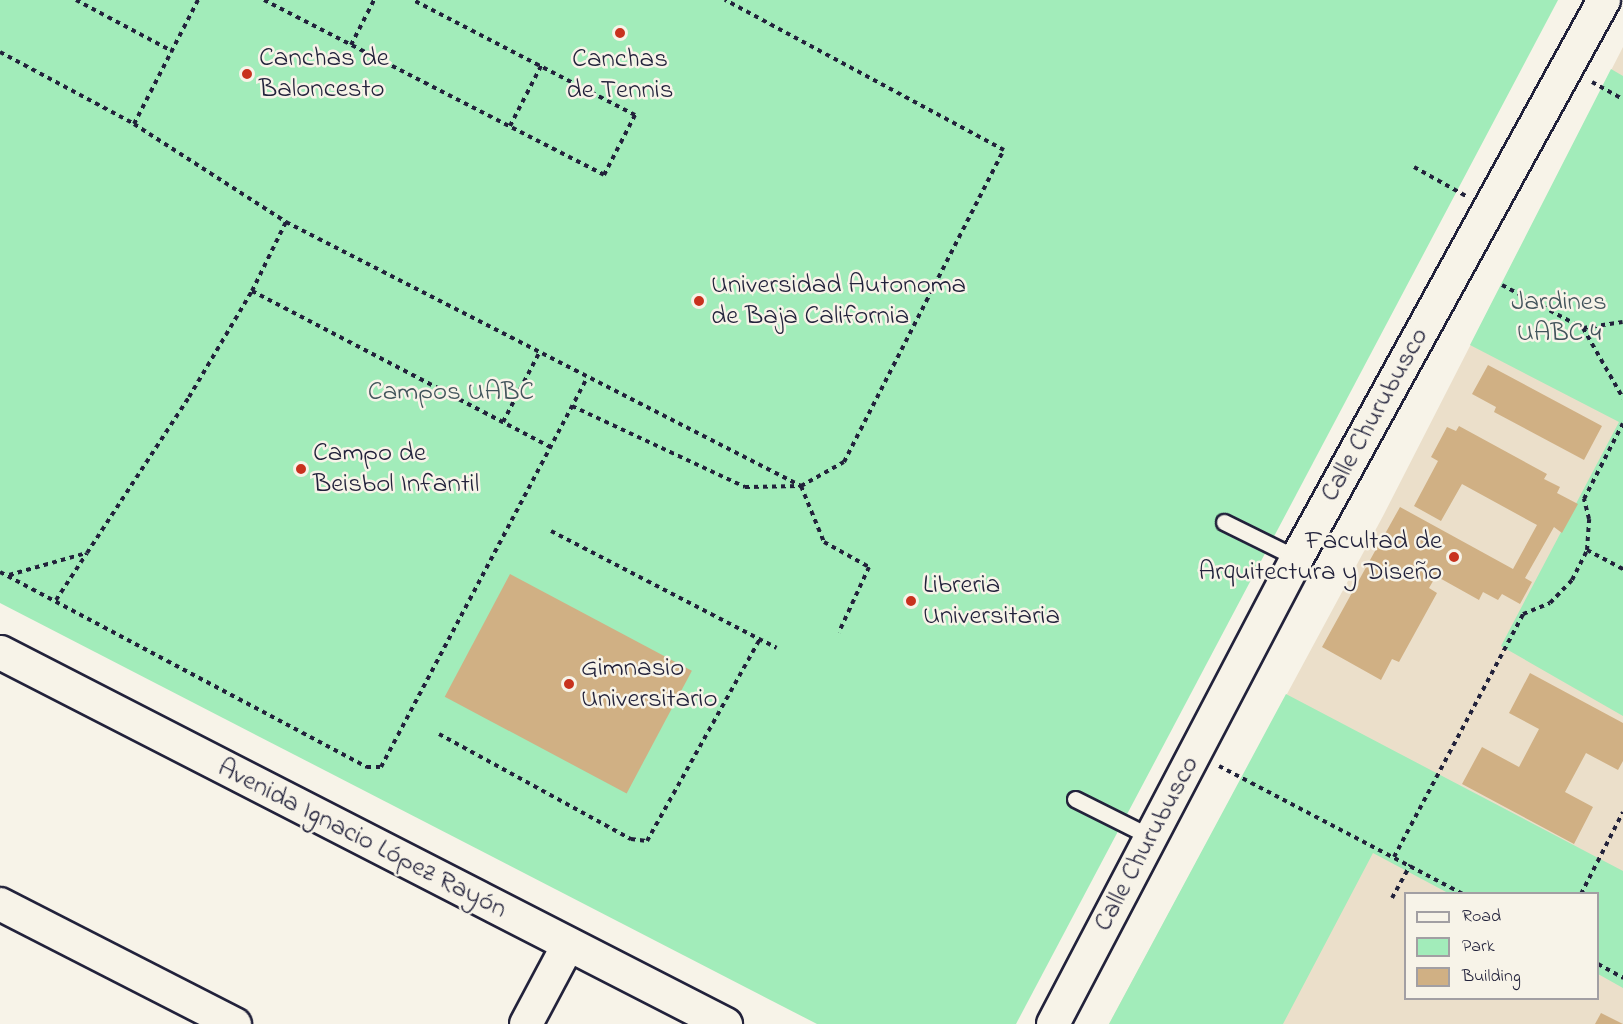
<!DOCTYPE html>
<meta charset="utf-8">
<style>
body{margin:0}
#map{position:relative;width:1623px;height:1024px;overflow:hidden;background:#f7f3e8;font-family:"Indie Flower",sans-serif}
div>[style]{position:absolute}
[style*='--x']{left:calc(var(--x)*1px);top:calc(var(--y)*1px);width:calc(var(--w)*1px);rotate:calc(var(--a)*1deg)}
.built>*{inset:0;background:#ebdfca}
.green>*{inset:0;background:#a2ecba}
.building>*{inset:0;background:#d0b084;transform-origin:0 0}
.path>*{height:4px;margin-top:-2px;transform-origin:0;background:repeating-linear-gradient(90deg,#22223b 0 4.5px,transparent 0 9px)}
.roads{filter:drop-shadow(2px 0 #22223b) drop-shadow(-2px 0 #22223b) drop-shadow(0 2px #22223b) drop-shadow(0 -2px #22223b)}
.service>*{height:15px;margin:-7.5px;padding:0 7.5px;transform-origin:7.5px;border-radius:7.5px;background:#f7f3e8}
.minor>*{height:32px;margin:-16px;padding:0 16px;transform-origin:16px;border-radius:16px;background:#f7f3e8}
.tertiary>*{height:33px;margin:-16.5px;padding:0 16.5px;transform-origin:16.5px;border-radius:16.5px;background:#f7f3e8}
.dots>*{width:16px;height:16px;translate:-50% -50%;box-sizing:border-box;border:3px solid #f7f3e8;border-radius:50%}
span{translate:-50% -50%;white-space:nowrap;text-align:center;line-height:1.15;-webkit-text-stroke:5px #f7f3e8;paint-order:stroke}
.poi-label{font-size:27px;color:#22223b}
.left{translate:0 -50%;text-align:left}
.right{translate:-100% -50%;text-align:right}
.park-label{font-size:27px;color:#42545b}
.street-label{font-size:27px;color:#22223b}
.legend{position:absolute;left:1404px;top:892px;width:195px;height:108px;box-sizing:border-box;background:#f7f3e8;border:2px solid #a29fa3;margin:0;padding:8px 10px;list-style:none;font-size:18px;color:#22223b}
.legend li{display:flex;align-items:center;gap:12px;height:30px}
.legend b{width:30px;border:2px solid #a29fa3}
</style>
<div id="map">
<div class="built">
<i style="clip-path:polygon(evenodd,1623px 47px,1623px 1024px,1109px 1024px,1383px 516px,1623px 47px,1406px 894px,1598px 894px,1598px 998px,1406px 998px,1406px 894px)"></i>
</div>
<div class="green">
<i style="clip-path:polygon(0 0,1558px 0,1016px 1024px,817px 1024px,0 603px)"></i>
<i style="clip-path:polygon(1611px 69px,1623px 76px,1623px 716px,1501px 646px,1619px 422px,1470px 345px)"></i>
<i style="clip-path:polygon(1286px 694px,1623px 871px,1623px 988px,1598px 974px,1598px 894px,1448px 893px,1373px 853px,1283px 1024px,1109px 1024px)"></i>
</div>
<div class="building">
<i style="clip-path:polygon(1488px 365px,1602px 426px,1584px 460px,1494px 412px,1496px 407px,1472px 394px)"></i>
<i style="clip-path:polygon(1459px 426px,1547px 474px,1544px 479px,1560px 487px,1557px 493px,1578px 504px,1562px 533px,1554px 527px,1525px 578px,1532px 582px,1520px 604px,1502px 594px,1498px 600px,1483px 592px,1479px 600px,1436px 576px,1429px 588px,1437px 593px,1399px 662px,1392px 659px,1381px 680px,1322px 647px,1380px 542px,1393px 549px,1381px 541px,1400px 507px,1513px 569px,1537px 525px,1462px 484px,1441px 521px,1414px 506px,1438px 461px,1431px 457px,1447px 427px,1456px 431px)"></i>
<i style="left:510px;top:574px;width:206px;height:139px;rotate:28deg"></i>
<i style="clip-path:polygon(1530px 673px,1623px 723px,1623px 761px,1618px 770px,1586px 753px,1565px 792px,1593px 807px,1574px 844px,1462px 784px,1482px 747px,1519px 767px,1539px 729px,1509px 713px)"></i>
<i style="clip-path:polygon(1601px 1013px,1623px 1024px,1595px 1024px)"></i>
</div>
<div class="path">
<i style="--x:76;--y:0;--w:109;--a:28"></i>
<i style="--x:264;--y:0;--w:382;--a:27.2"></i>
<i style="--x:604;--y:175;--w:68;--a:-62.7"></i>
<i style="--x:635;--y:115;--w:250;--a:-152.6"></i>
<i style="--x:351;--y:45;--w:51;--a:-62.9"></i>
<i style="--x:0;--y:52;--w:152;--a:28.2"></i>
<i style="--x:134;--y:124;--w:181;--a:32.8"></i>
<i style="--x:286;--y:222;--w:579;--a:27.14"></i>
<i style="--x:801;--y:486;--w:61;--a:67.7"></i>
<i style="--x:824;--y:542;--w:51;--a:29.1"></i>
<i style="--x:869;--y:567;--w:72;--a:114.8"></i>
<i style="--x:1592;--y:82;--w:35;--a:29"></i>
<i style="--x:134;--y:124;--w:140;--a:-62.7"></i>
<i style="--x:510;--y:126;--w:68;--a:-62.7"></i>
<i style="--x:1414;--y:167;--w:60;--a:29.1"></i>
<i style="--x:1502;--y:285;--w:92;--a:28"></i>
<i style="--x:1583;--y:328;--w:81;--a:60.3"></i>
<i style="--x:252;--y:291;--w:336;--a:27.6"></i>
<i style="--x:1583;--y:328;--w:40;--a:-8.5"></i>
<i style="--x:572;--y:406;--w:191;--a:25.1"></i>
<i style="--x:745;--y:487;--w:56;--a:-1"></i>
<i style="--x:801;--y:486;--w:49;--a:-29.2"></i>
<i style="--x:844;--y:462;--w:351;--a:-62.9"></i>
<i style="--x:1004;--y:150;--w:317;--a:-151.7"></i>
<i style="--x:503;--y:422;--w:78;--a:-62.4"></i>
<i style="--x:551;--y:531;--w:254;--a:27.4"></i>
<i style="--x:1587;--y:550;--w:41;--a:27.8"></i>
<i style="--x:0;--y:572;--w:416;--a:28"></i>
<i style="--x:367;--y:767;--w:14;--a:0"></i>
<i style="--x:381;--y:767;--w:440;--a:-62.1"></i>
<i style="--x:9;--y:575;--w:81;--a:-15.8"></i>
<i style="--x:87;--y:553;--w:186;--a:-56.8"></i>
<i style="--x:189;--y:397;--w:123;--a:-59.3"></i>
<i style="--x:252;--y:291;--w:77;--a:-63.8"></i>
<i style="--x:56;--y:600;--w:56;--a:-56.6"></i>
<i style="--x:439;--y:734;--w:219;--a:28.7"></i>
<i style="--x:631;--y:839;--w:16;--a:7"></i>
<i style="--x:647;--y:841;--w:231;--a:-60.8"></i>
<i style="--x:1219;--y:766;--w:276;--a:27.7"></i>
<i style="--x:1394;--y:857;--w:275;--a:-62"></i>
<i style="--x:1523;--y:614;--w:29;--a:-22"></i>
<i style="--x:1550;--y:603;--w:32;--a:-46"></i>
<i style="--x:1572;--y:580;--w:34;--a:-63"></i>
<i style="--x:1587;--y:550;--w:31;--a:-86"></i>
<i style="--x:1589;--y:519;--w:21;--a:-104"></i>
<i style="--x:1584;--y:499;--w:85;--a:-62.8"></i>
<i style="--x:1581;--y:894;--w:92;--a:-62.9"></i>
<i style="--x:1392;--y:898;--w:38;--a:-61"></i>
<i style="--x:1598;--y:964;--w:29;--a:29"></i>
</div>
<div class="roads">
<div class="service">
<i style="--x:1224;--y:522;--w:81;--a:26.3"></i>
<i style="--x:1075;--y:799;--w:85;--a:26.6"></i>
</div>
<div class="minor">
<i style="--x:0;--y:904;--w:264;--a:27.1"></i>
<i style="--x:526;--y:1024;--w:89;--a:-62"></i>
<i style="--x:1053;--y:1024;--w:526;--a:-62.36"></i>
<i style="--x:1297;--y:558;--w:637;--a:-61.18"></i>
</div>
<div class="tertiary">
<i style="--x:0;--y:652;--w:815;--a:27.16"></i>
</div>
</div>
<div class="dots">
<i style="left:620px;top:33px;background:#c8321e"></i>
<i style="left:247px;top:74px;background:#c8321e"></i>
<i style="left:699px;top:301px;background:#c8321e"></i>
<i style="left:301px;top:469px;background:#c8321e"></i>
<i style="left:1454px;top:557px;background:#c8321e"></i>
<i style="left:911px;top:601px;background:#c8321e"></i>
<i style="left:569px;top:684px;background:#c8321e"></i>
</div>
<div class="poi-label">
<span class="left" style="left:259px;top:74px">Canchas de<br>Baloncesto</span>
<span style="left:620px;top:75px">Canchas<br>de Tennis</span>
<span class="left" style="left:711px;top:301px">Universidad Autonoma<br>de Baja California</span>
<span class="left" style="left:313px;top:469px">Campo de<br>Beisbol Infantil</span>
<span class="right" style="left:1442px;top:557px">Facultad de<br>Arquitectura y Diseño</span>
<span class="left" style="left:923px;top:601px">Libreria<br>Universitaria</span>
<span class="left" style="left:581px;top:684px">Gimnasio<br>Universitario</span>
</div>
<div class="park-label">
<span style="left:1559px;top:318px">Jardines<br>UABC 4</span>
<span style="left:451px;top:393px">Campos UABC</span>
</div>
<div class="street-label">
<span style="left:1375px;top:415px;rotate:-61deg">Calle Churubusco</span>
<span style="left:362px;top:839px;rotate:27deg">Avenida Ignacio López Rayón</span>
<span style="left:1147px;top:844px;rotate:-62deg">Calle Churubusco</span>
</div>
<ul class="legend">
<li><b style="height:8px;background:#f7f3e8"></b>Road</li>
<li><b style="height:16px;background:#a2ecba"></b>Park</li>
<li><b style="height:16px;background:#d0b084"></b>Building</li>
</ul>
</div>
